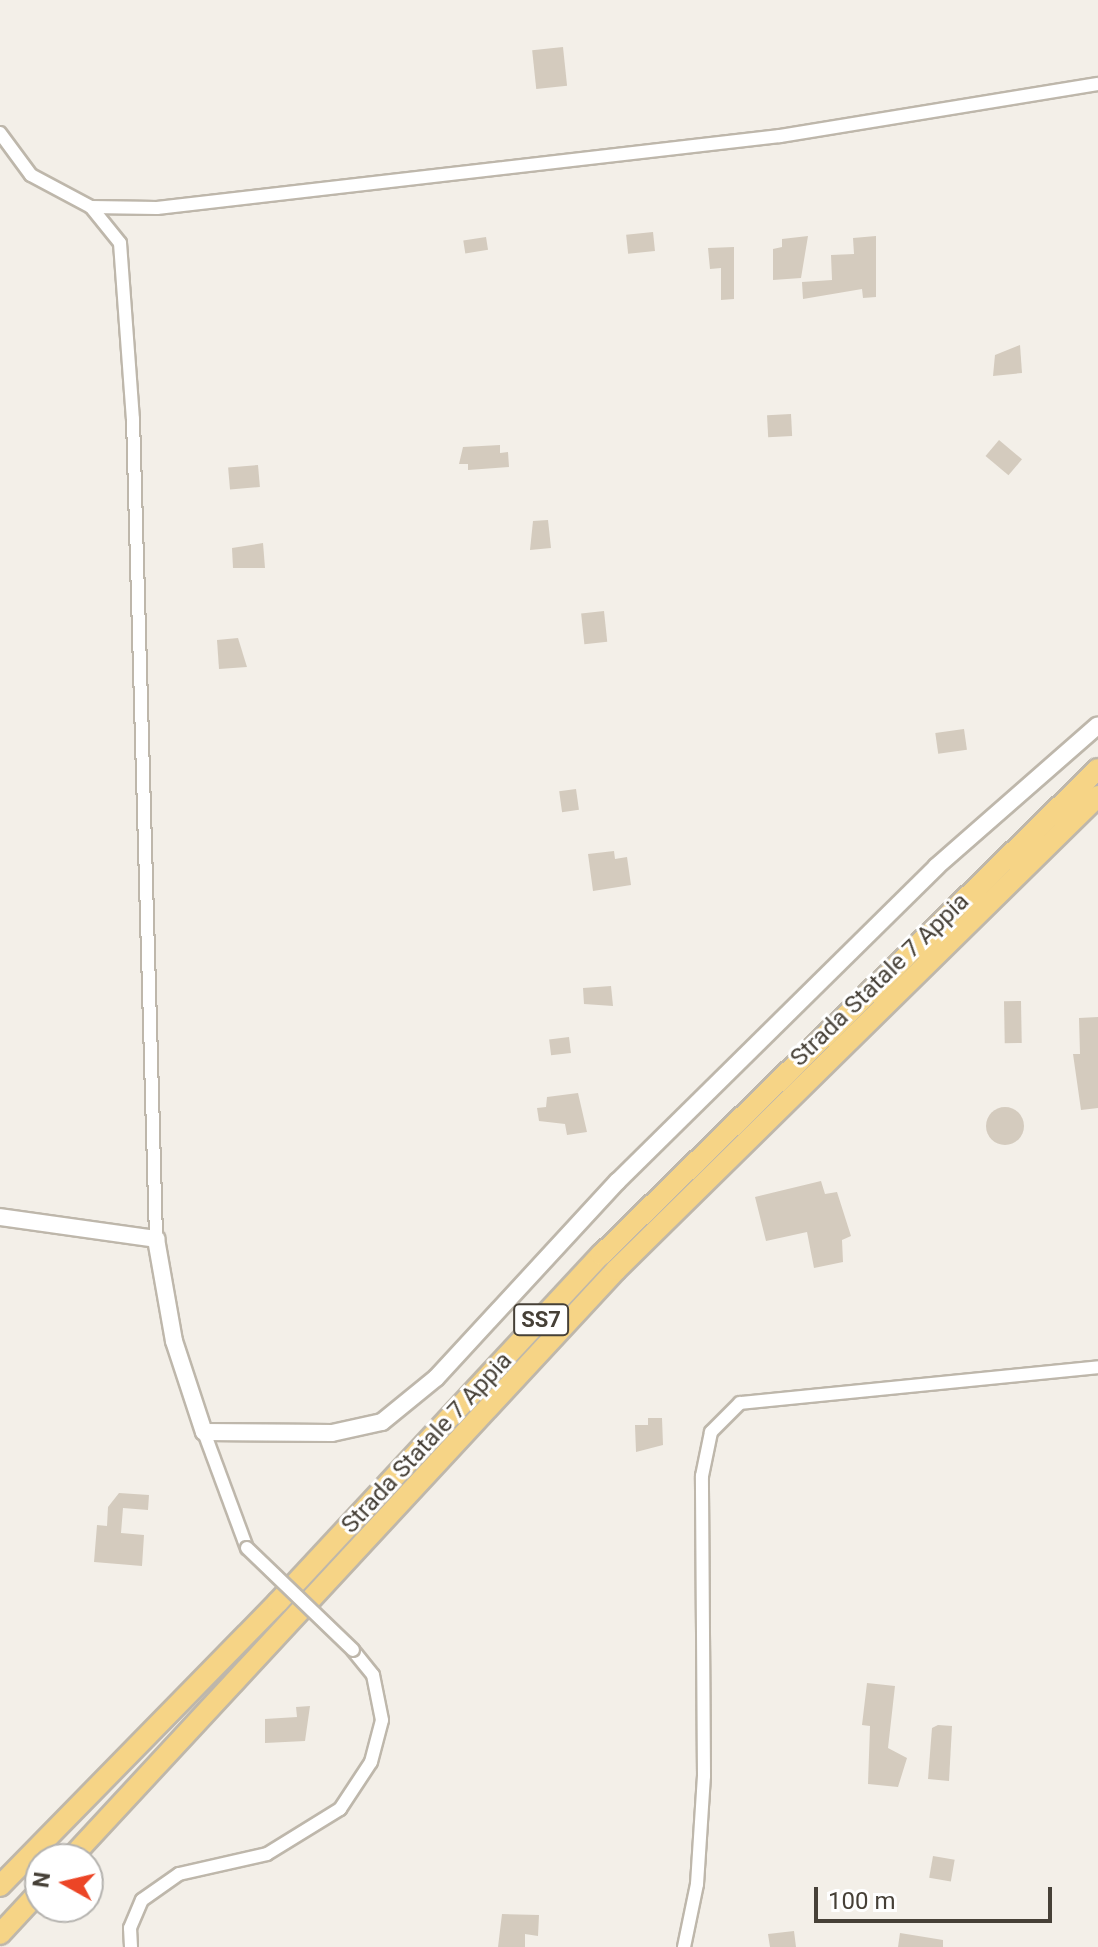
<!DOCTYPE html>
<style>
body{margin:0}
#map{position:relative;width:1098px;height:1947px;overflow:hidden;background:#f3efe8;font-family:Roboto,sans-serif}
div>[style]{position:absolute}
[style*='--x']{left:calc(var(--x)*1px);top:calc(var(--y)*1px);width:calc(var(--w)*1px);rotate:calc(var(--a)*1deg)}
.building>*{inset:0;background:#d4cbbe;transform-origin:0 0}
.round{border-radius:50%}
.roads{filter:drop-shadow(2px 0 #beb7ab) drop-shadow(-2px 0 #beb7ab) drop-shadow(0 2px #beb7ab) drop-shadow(0 -2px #beb7ab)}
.minor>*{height:12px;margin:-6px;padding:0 6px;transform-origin:6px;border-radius:6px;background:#fff}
.tertiary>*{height:16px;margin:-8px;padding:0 8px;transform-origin:8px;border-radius:8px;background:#fff}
.trunk>*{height:20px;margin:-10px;padding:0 10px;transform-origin:10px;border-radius:10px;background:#f6d486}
.bridges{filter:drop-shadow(2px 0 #beb7ab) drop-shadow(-2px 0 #beb7ab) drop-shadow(0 2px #beb7ab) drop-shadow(0 -2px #beb7ab)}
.minor-bridge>*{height:12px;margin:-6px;padding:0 6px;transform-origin:6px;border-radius:6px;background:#fff}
span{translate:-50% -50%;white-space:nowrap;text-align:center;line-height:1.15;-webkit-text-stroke:6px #fff;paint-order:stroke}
.shield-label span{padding:2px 6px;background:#fff;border:2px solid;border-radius:6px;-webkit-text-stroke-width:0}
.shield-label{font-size:22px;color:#464037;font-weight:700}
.street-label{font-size:24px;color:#464037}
.north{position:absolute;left:24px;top:1843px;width:80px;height:80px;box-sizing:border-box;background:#fff;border:2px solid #b5b3af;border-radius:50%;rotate:278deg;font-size:22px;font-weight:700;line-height:32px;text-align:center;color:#464037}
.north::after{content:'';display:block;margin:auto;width:28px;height:36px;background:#ec4526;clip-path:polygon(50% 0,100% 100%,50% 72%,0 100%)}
.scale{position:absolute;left:814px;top:1887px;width:238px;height:36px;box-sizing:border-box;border:4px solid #464037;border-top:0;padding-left:10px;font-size:24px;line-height:28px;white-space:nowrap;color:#464037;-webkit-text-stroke:6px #fff;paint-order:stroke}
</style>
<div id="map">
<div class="building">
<i style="left:563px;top:47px;width:39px;height:31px;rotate:84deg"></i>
<i style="left:653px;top:232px;width:19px;height:27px;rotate:84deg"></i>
<i style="clip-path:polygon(808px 236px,801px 278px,773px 280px,773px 249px,782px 247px,782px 239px)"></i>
<i style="clip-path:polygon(876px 236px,876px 297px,863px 298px,862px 289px,803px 299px,802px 282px,832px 280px,831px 255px,854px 254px,853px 238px)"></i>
<i style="left:486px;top:237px;width:13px;height:23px;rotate:81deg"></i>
<i style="clip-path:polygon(734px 247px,734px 299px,721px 300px,721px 268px,710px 269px,708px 248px)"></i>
<i style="clip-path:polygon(1020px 345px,1022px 373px,993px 376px,995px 355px)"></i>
<i style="left:791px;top:414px;width:22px;height:24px;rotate:87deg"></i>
<i style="left:999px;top:440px;width:30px;height:21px;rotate:40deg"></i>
<i style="clip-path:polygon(500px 445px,500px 453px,508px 452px,509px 467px,468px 470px,468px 464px,459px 464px,463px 447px)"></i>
<i style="left:258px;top:465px;width:22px;height:30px;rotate:85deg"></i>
<i style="clip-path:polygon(548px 520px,551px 548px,530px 550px,533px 521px)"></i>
<i style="clip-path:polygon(263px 543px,265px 568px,233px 568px,232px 548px)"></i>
<i style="left:604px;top:611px;width:31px;height:23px;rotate:84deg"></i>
<i style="clip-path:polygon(238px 638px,247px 667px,219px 669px,217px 640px)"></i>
<i style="left:964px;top:729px;width:21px;height:29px;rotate:82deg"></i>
<i style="left:576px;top:789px;width:21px;height:17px;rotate:82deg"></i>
<i style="clip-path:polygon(614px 851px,615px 859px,627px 857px,631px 885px,593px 891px,588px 854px)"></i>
<i style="clip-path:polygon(611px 986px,613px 1006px,584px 1004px,583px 988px)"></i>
<i style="left:1021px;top:1001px;width:42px;height:17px;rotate:89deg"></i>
<i style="clip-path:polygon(1098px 1017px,1098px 1108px,1081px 1110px,1073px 1054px,1080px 1054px,1079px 1018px)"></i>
<i style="left:569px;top:1037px;width:16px;height:20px;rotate:83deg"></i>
<i style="clip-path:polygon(578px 1093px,587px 1132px,567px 1135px,565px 1124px,539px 1121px,537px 1108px,546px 1107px,547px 1097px)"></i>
<i class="round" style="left:986px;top:1107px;width:38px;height:38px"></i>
<i style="clip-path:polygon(821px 1181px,825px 1194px,837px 1192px,851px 1236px,842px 1240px,843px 1262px,814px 1268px,807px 1232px,766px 1241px,755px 1197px)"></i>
<i style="clip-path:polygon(648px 1418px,662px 1418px,663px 1445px,636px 1452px,635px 1425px,648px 1425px)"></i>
<i style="clip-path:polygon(119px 1493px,149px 1495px,148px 1510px,123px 1508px,121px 1533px,144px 1535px,142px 1566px,94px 1562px,97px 1525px,107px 1526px,108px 1507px)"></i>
<i style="clip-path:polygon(867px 1683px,895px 1686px,888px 1748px,907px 1758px,898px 1787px,868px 1784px,870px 1726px,862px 1725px)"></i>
<i style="clip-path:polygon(310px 1706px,305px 1741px,265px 1743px,265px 1719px,297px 1717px,296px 1707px)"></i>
<i style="clip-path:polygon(938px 1725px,952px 1726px,949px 1781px,928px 1779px,932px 1728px)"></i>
<i style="left:933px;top:1856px;width:22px;height:22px;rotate:10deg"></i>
<i style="clip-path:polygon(502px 1914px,539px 1915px,538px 1936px,525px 1934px,525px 1947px,498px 1947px)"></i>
<i style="clip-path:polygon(794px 1931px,796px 1947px,770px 1947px,768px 1934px)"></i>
<i style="clip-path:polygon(900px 1933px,943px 1940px,943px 1947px,898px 1947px)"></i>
</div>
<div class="roads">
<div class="minor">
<i style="--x:0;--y:133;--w:52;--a:53.6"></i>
<i style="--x:31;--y:175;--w:68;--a:28.1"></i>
<i style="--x:91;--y:207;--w:66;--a:0.9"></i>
<i style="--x:157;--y:208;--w:627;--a:-6.59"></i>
<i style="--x:780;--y:136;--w:322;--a:-9.3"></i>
<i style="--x:91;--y:207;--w:46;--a:51.1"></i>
<i style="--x:120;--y:243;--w:176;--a:85.8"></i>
<i style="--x:133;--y:419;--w:820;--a:88.39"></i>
<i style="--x:204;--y:1432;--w:124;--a:69.7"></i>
<i style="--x:131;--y:1947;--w:19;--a:-93"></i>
<i style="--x:130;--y:1928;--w:30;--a:-67"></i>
<i style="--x:142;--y:1900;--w:45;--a:-35.1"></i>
<i style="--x:179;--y:1874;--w:90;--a:-12.8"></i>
<i style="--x:267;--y:1854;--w:86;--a:-31.7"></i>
<i style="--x:340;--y:1809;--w:56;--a:-56.6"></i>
<i style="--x:371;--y:1762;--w:43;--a:-75.3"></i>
<i style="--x:382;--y:1720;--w:46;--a:-101.3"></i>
<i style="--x:373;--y:1675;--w:32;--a:-129"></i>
<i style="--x:684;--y:1947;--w:64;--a:-78.3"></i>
<i style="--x:697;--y:1884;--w:108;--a:-86.3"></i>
<i style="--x:704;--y:1776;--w:300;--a:-90.4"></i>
<i style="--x:702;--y:1476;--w:45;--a:-78.4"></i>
<i style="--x:711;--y:1432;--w:41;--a:-45"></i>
<i style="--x:740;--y:1403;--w:360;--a:-5.7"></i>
</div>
<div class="tertiary">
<i style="--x:0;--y:1217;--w:158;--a:8"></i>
<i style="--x:156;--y:1239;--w:104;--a:80"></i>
<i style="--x:174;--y:1341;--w:96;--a:71.8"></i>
<i style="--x:204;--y:1432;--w:128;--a:0.4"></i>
<i style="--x:332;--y:1433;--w:51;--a:-12.4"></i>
<i style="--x:382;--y:1422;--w:70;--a:-39.2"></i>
<i style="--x:436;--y:1378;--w:268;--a:-47.3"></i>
<i style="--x:618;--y:1181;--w:447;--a:-44.6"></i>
<i style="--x:936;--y:867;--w:215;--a:-41.2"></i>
</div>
<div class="trunk">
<i style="--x:70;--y:1859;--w:803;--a:-47.17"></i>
<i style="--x:616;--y:1270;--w:676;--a:-44.52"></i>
<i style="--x:0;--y:1886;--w:397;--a:-45.6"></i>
<i style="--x:278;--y:1602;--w:474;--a:-47.1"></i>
<i style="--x:601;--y:1255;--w:695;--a:-44.36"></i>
<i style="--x:0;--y:1934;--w:59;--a:-47.1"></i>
</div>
</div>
<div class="bridges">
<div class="minor-bridge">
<i style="--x:247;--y:1548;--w:147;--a:43.9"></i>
</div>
</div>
<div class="shield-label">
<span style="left:541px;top:1320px">SS7</span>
</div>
<div class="street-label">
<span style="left:880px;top:980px;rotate:-44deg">Strada Statale 7 Appia</span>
<span style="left:427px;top:1443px;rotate:-47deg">Strada Statale 7 Appia</span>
</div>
<div class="north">N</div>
<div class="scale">100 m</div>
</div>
